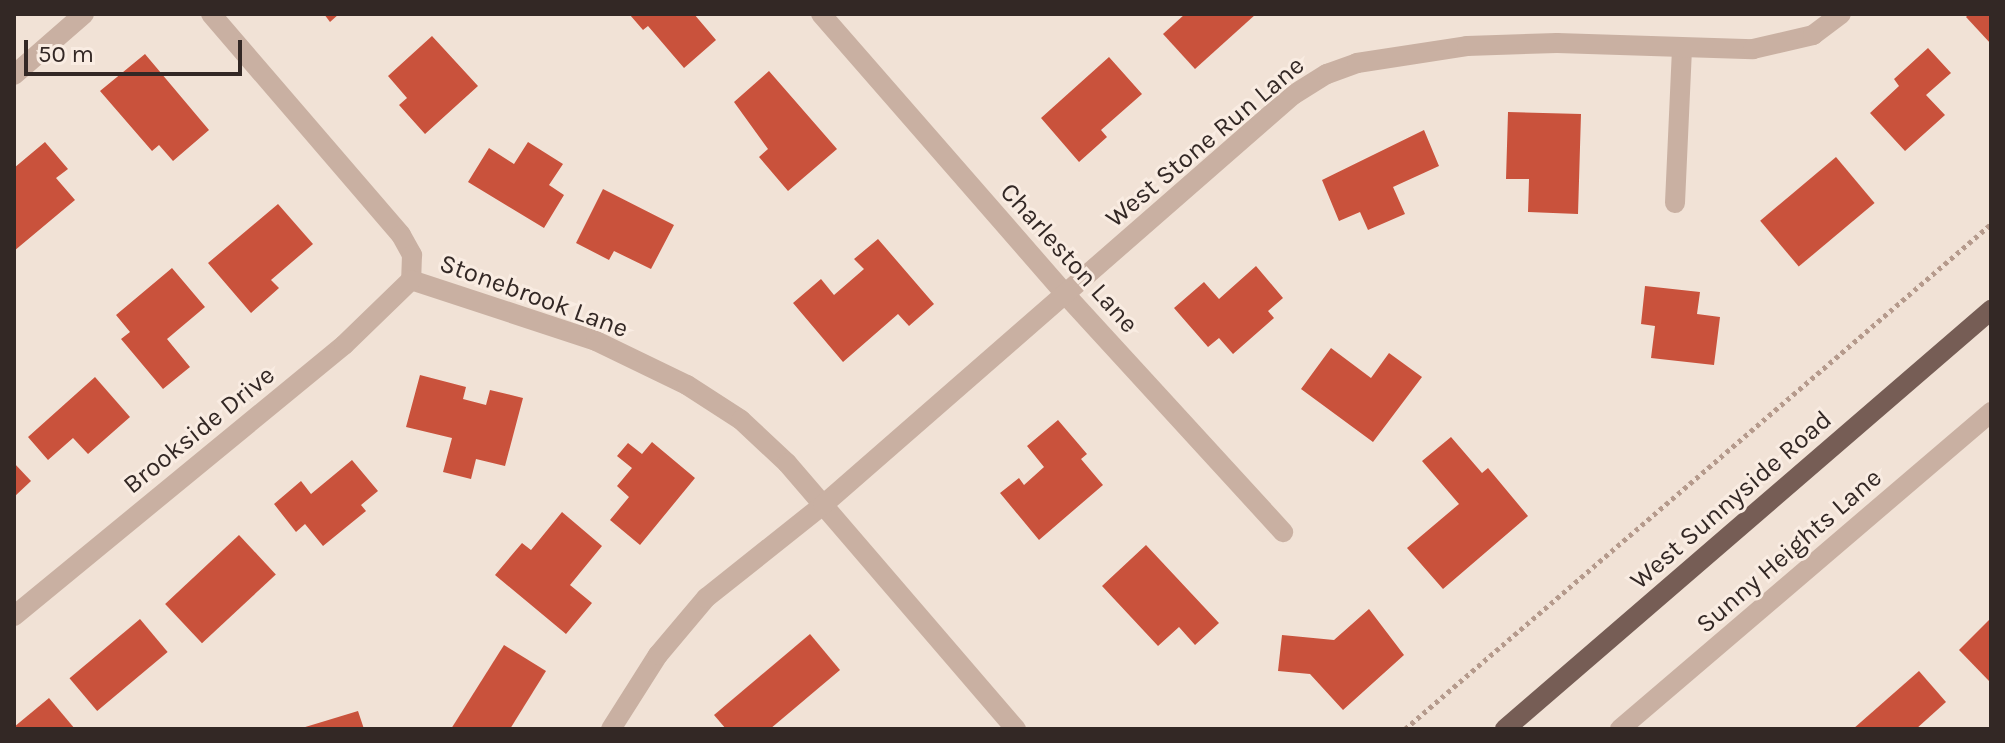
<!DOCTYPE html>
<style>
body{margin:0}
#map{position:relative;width:2005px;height:743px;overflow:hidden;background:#f1e2d6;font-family:Karla,sans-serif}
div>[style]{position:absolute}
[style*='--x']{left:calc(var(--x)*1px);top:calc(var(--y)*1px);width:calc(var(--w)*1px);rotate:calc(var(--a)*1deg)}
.building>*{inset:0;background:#c9523c;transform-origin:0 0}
.path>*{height:5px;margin-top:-2.5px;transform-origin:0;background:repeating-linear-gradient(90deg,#b59a8c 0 4px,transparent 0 8px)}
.minor>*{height:20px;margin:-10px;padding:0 10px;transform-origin:10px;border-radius:10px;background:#c9b0a2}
.major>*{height:20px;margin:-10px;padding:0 10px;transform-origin:10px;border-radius:10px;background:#765d55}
span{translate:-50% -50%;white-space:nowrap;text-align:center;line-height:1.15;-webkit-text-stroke:6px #f9ece2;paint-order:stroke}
.street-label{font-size:26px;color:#332825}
.frame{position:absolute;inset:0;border:16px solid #332825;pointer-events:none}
.scale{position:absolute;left:24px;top:40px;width:218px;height:36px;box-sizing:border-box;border:4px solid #332825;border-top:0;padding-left:10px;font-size:24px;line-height:28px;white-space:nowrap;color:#332825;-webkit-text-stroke:6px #f9ece2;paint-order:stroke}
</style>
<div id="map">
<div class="building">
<i style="clip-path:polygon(324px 14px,339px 14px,330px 22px)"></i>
<i style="clip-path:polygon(694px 14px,716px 40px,684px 68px,648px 26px,643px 30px,630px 15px)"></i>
<i style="clip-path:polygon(1185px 14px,1256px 14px,1195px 69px,1163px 34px)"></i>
<i style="clip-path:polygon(1969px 14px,1991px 14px,1991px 44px,1966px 17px)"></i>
<i style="clip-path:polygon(432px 36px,478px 86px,425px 134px,399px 105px,407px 98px,388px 76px)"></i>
<i style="clip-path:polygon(1928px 48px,1951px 73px,1926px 95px,1945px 115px,1905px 151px,1870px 113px,1899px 86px,1894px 79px)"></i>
<i style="clip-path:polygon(145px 54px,209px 130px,173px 161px,159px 145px,152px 151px,100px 91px)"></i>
<i style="clip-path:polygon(1109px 57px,1142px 94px,1101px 130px,1107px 137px,1079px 162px,1041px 118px)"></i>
<i style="clip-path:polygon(769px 71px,837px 149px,788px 191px,759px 157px,768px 149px,734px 102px)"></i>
<i style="clip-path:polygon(1508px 112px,1581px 114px,1578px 214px,1528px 212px,1529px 179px,1506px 179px)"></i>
<i style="clip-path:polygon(1424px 130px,1439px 166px,1393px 187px,1405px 214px,1368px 230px,1360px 212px,1339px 221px,1322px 180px)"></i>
<i style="clip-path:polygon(45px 142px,68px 169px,56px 178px,75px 200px,14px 251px,14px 168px)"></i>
<i style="clip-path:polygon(528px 142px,563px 164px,549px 185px,564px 195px,544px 228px,468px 182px,489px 148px,514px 164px)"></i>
<i style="left:1836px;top:157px;width:60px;height:99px;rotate:50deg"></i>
<i style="clip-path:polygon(603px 189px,674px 225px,651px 269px,614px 251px,609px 260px,576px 243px)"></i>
<i style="clip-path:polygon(278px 204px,313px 244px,271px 280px,279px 288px,251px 313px,208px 263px)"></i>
<i style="clip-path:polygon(878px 239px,934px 304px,909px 326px,898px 314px,843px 362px,793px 303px,821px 279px,834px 295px,864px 269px,854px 259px)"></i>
<i style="clip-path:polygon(1256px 266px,1283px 298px,1268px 311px,1274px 318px,1233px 354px,1219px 338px,1208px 347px,1174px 308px,1204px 282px,1219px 299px)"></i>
<i style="clip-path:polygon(172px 268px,205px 307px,167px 339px,190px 367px,163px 389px,121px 339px,130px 332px,116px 315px)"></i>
<i style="clip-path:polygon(1645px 286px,1700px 292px,1697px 314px,1720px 317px,1714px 365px,1651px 358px,1655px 326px,1641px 324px)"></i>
<i style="clip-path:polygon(1331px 348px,1371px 378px,1389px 353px,1422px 377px,1373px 442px,1301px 389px)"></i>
<i style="clip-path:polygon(420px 375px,466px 387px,463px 399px,486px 405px,490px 390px,523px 398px,505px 466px,476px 459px,471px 479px,443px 472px,452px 438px,406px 427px)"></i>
<i style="clip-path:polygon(95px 377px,130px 417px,88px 454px,73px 438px,48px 460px,28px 437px)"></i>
<i style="clip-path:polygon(1058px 420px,1087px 454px,1081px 459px,1103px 485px,1039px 540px,1000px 493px,1019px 478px,1024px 485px,1044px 467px,1027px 446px)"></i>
<i style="clip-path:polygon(1451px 437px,1482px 473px,1488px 468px,1528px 516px,1443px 589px,1407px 548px,1459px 504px,1422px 461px)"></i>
<i style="clip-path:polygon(652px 442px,695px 478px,640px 545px,610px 520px,629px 497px,617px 486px,632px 468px,617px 456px,628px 443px,642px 454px)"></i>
<i style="clip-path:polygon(352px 460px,378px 491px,361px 505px,366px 511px,323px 546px,305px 524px,296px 532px,274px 504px,301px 481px,311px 494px)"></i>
<i style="clip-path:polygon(14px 463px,31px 481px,14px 497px)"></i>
<i style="clip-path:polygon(562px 512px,602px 546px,570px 585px,592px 603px,566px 634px,495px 575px,522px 543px,531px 550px)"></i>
<i style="left:239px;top:535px;width:54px;height:101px;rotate:47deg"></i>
<i style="clip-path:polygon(1146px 545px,1219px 623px,1195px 645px,1179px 627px,1158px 646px,1102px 586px)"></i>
<i style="clip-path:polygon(1369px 609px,1404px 655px,1343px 710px,1310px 674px,1278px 671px,1282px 635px,1334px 640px)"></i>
<i style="clip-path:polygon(1991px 618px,1991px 683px,1959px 650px)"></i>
<i style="left:140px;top:619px;width:43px;height:92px;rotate:50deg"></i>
<i style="clip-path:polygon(810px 634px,840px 670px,770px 729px,726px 729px,714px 715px)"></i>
<i style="clip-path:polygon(504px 645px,546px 671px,510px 729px,451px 729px)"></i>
<i style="clip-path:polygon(1919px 671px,1946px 702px,1916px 729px,1853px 729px)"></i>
<i style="clip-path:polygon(49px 698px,75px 729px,14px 729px,14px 727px)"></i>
<i style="clip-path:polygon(358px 711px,364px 729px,302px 729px,302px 728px)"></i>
</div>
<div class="path">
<i style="--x:1405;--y:729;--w:774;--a:-40.75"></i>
</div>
<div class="minor">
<i style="--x:211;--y:14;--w:291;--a:49.3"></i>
<i style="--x:401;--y:235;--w:23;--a:61"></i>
<i style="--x:412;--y:255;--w:25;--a:92"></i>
<i style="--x:821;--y:14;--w:371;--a:48.9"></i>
<i style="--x:1065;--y:294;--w:323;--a:47.5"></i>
<i style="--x:14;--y:75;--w:93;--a:-41.1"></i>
<i style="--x:1675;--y:203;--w:153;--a:-87.4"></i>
<i style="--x:411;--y:280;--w:195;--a:18.2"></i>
<i style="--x:596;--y:341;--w:101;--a:25.8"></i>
<i style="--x:687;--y:385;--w:64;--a:32.9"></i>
<i style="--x:741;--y:420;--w:63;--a:43.1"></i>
<i style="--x:787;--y:463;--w:351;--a:49.3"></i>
<i style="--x:14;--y:616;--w:427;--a:-39.4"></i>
<i style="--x:344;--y:345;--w:93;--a:-44.1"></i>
<i style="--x:611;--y:729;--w:88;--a:-57.6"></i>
<i style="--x:658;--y:655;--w:75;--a:-49.9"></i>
<i style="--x:706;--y:598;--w:149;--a:-38.5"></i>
<i style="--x:823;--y:505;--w:624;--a:-41.1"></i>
<i style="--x:1293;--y:95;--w:40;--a:-32"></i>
<i style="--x:1327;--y:74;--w:32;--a:-20"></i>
<i style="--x:1357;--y:63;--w:111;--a:-8.8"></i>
<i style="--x:1467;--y:46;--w:90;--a:-1.9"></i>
<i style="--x:1557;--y:43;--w:196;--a:1.8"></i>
<i style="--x:1753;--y:49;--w:62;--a:-13.1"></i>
<i style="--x:1813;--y:35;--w:35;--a:-37"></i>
<i style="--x:1620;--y:729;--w:488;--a:-40.5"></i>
</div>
<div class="major">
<i style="--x:1505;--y:729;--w:642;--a:-40.77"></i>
</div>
<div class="street-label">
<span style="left:1205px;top:142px;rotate:-40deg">West Stone Run Lane</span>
<span style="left:1069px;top:258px;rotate:48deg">Charleston Lane</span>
<span style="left:534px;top:296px;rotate:20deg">Stonebrook Lane</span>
<span style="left:199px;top:430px;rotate:-39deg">Brookside Drive</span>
<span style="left:1731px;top:500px;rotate:-41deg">West Sunnyside Road</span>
<span style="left:1789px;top:551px;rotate:-41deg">Sunny Heights Lane</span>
</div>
<div class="frame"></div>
<div class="scale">50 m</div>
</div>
